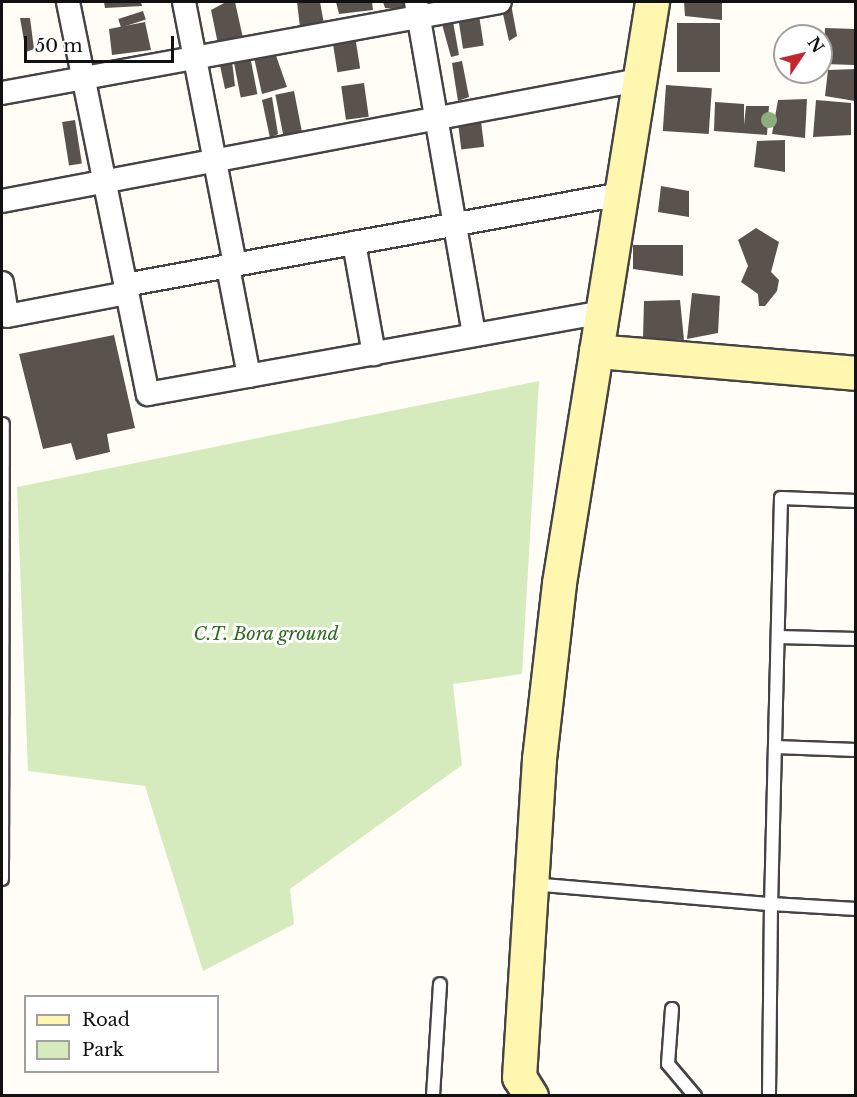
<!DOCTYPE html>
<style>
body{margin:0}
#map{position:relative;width:857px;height:1097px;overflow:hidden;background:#fffdf5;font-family:"Libre Baskerville",serif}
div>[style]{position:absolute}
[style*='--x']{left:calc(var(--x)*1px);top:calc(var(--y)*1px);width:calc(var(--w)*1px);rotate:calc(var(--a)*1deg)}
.green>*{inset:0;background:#d5ebbd}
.building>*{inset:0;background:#5a524d;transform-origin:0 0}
.roads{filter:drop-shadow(2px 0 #444) drop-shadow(-2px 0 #444) drop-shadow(0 2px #444) drop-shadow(0 -2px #444)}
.lane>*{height:12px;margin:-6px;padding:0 6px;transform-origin:6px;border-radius:6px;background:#fff}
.street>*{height:22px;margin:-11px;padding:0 11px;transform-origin:11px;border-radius:11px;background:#fff}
.secondary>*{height:33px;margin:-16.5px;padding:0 16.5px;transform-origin:16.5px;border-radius:16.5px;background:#fff6b0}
.trees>*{width:16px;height:16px;margin:-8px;border-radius:50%;background:#8dad7f}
span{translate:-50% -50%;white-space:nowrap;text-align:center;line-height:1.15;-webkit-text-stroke:6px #fff;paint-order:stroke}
.park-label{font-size:18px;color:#2f6b1f;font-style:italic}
.frame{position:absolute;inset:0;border:3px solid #111;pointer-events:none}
.legend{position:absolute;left:24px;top:995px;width:195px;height:78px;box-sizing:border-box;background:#fff;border:2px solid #a0a0a0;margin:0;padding:8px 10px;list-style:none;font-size:18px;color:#111}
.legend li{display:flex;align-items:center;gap:12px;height:30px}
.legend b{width:30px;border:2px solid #a0a0a0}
.north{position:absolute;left:773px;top:24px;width:60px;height:60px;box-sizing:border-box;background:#fff;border:2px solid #a0a0a0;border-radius:50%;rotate:55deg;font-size:16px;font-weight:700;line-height:24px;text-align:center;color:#111}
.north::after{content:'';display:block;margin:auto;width:21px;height:27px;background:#c4262e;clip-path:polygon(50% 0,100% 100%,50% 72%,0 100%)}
.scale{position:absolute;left:24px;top:36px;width:150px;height:27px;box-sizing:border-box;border:3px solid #111;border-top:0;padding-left:8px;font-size:18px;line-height:21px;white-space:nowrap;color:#111;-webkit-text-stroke:4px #fff;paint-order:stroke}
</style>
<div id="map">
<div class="green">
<i style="clip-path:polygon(539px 381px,522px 674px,453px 684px,462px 765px,290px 889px,294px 924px,203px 971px,145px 786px,28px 771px,17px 487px)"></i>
</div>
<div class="building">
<i style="clip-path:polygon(104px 2px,141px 2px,142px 6px,105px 8px)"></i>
<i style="clip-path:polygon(226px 2px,235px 2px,243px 38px,218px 44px,211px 10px)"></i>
<i style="clip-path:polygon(297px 2px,320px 2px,324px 24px,300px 27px)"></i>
<i style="clip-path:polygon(336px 2px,372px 2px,373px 10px,339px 14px)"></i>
<i style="clip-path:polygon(383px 2px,419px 2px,421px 11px,385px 8px)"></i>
<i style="clip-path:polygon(684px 2px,722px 2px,722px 20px,685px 16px)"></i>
<i style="clip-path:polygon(511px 4px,517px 36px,509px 41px,501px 5px)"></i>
<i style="left:478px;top:9px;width:37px;height:21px;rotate:81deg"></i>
<i style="left:143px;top:11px;width:9px;height:26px;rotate:72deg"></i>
<i style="clip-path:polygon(452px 16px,459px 55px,451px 57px,440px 17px)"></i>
<i style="clip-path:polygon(20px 18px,30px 18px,34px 49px,26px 52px)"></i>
<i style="clip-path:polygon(145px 22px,151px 50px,112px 55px,109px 29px)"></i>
<i style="left:677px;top:23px;width:43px;height:49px"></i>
<i style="left:825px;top:28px;width:31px;height:36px;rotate:2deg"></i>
<i style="left:355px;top:36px;width:33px;height:23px;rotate:81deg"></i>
<i style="clip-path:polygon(274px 50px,287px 87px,262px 94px,253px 53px)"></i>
<i style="left:249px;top:51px;width:44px;height:17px;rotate:79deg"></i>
<i style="clip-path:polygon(231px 53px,235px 86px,225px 89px,218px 56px)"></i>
<i style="clip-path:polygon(462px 61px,469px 97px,458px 101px,452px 63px)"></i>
<i style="clip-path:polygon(828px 70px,856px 69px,855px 101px,825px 96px)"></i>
<i style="left:364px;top:83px;width:34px;height:23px;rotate:82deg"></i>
<i style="left:666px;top:85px;width:46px;height:46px;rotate:4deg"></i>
<i style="left:294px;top:91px;width:42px;height:19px;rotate:79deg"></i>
<i style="clip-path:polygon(272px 97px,278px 134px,270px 138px,262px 100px)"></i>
<i style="clip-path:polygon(807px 99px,805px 138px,772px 134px,778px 100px)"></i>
<i style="clip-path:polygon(816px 100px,851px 103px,851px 135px,813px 137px)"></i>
<i style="clip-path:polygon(715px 102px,744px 104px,744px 125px,746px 106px,769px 106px,767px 135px,714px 131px)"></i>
<i style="left:480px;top:113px;width:34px;height:23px;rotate:83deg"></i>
<i style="left:75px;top:120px;width:44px;height:13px;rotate:81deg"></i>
<i style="clip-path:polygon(785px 140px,785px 172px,754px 167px,757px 141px)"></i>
<i style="clip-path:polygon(661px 186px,689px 191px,689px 217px,658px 212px)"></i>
<i style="clip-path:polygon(756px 228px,779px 242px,771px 272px,779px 280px,777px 291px,765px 306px,759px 306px,758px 294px,741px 282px,748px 266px,738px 240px)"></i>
<i style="clip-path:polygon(633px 245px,683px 245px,683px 276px,633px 269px)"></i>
<i style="clip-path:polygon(692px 293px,720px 296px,718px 333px,687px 339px)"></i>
<i style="clip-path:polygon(680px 300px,684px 340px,643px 338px,644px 301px)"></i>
<i style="clip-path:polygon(114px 335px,135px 428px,107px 434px,110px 452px,76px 460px,71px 443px,43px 449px,19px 354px)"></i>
</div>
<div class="roads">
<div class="lane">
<i style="--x:856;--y:501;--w:75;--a:-177.7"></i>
<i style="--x:781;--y:498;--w:406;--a:91.4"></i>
<i style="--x:771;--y:904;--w:85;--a:3.4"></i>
<i style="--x:778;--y:637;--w:78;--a:1.5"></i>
<i style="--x:775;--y:747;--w:81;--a:2.1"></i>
<i style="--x:2;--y:879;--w:455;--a:-89.9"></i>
<i style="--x:531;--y:884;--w:241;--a:4.8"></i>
<i style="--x:771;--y:904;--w:192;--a:90.6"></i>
<i style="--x:672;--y:1009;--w:55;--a:94.2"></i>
<i style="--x:668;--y:1064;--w:42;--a:49.8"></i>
<i style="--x:433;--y:1096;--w:112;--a:-86.4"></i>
</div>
<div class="street">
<i style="--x:68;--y:2;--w:400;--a:78.5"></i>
<i style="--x:148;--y:394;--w:461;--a:-10.2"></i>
<i style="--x:184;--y:2;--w:268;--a:79"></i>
<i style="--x:416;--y:2;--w:338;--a:80.1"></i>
<i style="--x:2;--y:93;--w:506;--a:-10.36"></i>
<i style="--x:2;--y:201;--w:648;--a:-10.76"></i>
<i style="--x:354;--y:243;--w:113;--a:79.8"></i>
<i style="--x:228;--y:267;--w:111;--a:79.1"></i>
<i style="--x:2;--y:283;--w:33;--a:81"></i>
<i style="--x:7;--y:316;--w:122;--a:-10.9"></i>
<i style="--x:125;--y:285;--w:504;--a:-10.4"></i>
</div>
<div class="secondary">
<i style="--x:652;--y:2;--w:353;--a:99.1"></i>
<i style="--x:596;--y:351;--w:261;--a:4.8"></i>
<i style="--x:531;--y:1096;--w:22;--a:-122"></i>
<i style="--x:519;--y:1077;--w:319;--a:-86.4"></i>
<i style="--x:539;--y:759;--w:177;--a:-83.5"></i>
<i style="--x:559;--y:583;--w:235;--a:-80.9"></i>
</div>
</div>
<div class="trees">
<i style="left:769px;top:120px"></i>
</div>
<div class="park-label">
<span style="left:266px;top:634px">C.T. Bora ground</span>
</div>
<div class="frame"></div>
<ul class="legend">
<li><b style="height:8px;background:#fff6b0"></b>Road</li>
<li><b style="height:16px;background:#d5ebbd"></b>Park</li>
</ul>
<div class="north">N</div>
<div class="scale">50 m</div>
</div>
